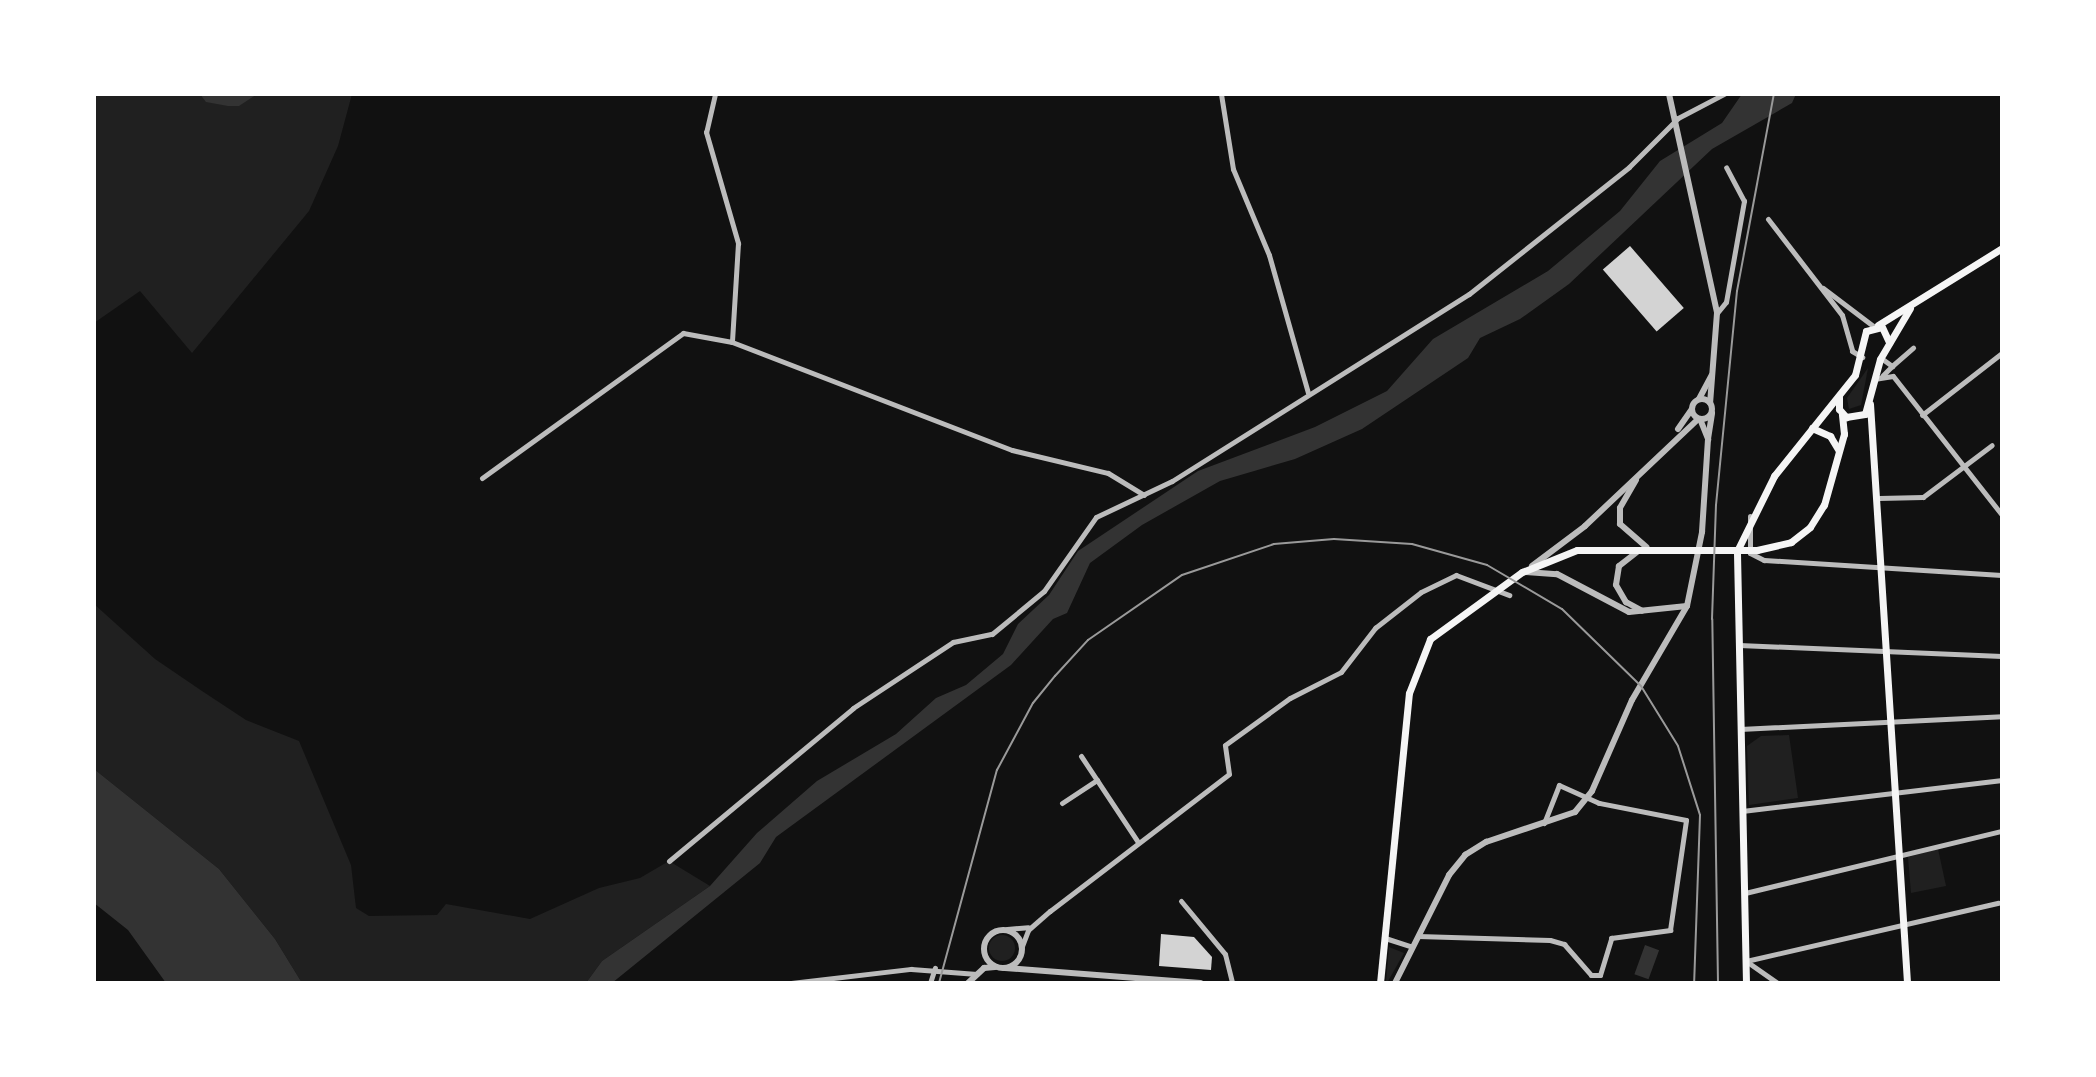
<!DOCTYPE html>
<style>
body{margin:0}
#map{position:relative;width:2096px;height:1077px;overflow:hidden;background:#111;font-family:Cabin,sans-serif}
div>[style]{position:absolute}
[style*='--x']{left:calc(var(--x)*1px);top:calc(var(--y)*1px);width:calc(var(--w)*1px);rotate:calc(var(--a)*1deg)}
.green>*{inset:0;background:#202020}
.round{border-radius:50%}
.water>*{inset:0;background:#333;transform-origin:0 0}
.building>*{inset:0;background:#d3d3d3;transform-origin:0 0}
.minor>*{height:5px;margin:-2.5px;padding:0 2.5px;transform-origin:2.5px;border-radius:2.5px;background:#bcbcbc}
.tertiary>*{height:6px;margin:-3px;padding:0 3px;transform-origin:3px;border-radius:3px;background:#bcbcbc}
.tertiary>.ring{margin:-3px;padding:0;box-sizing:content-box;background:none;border:6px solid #bcbcbc;border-radius:50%}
.primary>*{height:7px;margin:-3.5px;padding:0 3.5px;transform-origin:3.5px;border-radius:3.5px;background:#f5f5f5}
.rail>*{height:2px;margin:-1px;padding:0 1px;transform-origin:1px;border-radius:1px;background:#9a9a9a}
span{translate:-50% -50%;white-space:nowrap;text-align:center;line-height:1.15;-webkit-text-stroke:6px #fff;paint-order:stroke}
.frame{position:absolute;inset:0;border:96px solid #fff;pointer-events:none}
</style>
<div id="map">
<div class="green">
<i style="clip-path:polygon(94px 94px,352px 94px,338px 146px,309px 211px,192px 353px,140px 291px,94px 323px)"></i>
<i style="clip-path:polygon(1868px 368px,1861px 405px,1849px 409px,1847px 398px)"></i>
<i style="clip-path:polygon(94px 604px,155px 659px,202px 691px,246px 720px,299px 741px,351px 865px,356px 908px,369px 916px,437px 915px,446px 904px,530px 919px,599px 888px,640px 878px,669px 861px,710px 886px,602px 961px,586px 983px,302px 983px,275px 939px,219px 869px,94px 769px)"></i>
<i style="clip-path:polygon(1789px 735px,1798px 798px,1749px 805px,1747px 746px,1761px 736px)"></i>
<i style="clip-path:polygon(1938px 849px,1946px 886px,1911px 893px,1908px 857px)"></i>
<i class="round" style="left:989px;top:935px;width:26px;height:26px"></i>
<i style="clip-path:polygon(1389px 947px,1404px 953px,1387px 983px,1386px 981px)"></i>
</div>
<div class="water">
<i style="clip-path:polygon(200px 94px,257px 94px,239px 106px,228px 106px,206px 102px)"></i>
<i style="clip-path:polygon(1742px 94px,1796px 94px,1792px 103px,1712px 149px,1569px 284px,1520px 319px,1480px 338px,1468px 358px,1362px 429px,1295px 459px,1220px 481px,1142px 525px,1090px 563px,1067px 613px,1053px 619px,1011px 665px,776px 837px,760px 863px,612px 983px,586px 983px,602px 961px,710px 886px,757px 833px,817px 781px,896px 734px,936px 698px,966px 685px,1003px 654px,1018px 624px,1049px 595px,1078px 551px,1198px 471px,1315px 427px,1387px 391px,1433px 339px,1548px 271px,1620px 211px,1660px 161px,1722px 123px)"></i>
<i style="clip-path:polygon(94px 769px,219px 869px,275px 939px,302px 983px,166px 983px,128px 930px,94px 903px)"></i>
<i style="left:1645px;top:945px;width:15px;height:31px;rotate:20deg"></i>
</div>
<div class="building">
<i style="left:1630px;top:246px;width:82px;height:36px;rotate:49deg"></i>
<i style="clip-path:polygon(1161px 934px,1194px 937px,1212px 957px,1211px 970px,1159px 966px)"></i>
</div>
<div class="minor">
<i style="--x:715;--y:94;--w:39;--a:103"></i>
<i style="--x:706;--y:132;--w:116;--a:73.9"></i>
<i style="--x:738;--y:243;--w:99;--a:93.5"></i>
<i style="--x:1221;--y:94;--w:76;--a:80.9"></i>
<i style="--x:1233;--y:169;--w:93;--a:67.3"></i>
<i style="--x:1269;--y:255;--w:143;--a:74.2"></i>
<i style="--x:1768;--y:219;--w:121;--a:52.4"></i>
<i style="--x:1842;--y:315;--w:37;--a:74"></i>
<i style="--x:1852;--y:351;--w:12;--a:31"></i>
<i style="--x:1823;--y:288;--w:63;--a:37.2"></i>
<i style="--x:1717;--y:313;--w:14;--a:-51"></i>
<i style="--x:1726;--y:302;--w:103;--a:-79.9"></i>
<i style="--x:1744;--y:201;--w:38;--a:-118"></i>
<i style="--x:1881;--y:358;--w:14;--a:36"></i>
<i style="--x:1892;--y:366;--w:14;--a:135"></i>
<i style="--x:1892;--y:366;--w:28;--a:-41"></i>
<i style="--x:1874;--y:379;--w:19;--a:-9"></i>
<i style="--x:1893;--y:376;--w:177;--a:51.9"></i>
<i style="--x:1922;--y:415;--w:101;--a:-37.8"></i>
<i style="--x:482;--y:478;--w:248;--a:-35.8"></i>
<i style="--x:683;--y:333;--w:50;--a:10.4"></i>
<i style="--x:732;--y:342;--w:300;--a:21.1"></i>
<i style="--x:1012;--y:450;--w:99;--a:13.5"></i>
<i style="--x:1108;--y:473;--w:42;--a:31.4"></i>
<i style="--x:1879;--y:498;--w:44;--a:-1.3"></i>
<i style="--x:1923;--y:497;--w:86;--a:-37"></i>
<i style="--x:1750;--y:516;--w:37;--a:90"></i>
<i style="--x:1750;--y:553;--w:16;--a:27"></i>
<i style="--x:1764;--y:560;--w:238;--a:3.6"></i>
<i style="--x:1739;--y:645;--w:263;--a:2.4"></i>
<i style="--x:1740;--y:729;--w:262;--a:-2.8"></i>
<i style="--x:1081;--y:756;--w:103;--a:56.5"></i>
<i style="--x:1062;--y:803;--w:42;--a:-33.3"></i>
<i style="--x:1742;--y:811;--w:262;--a:-6.8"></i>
<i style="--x:669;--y:861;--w:239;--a:-39.7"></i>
<i style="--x:853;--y:708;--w:120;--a:-33.4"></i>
<i style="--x:953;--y:642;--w:40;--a:-12"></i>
<i style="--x:992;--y:634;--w:67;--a:-39.6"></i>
<i style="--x:1044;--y:591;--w:90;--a:-54.9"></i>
<i style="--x:1096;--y:517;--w:84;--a:-25.3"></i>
<i style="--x:1172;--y:481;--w:351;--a:-32.2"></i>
<i style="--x:1469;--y:294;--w:204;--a:-38.4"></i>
<i style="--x:1629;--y:167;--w:69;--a:-45"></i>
<i style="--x:1678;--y:118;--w:52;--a:-27.6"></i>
<i style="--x:1745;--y:893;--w:264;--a:-13.6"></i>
<i style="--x:1181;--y:901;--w:69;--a:50.3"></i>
<i style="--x:1225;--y:954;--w:30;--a:76"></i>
<i style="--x:1007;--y:929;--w:21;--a:-5"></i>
<i style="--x:1418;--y:936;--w:132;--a:1.7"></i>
<i style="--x:1550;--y:940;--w:15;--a:16"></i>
<i style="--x:1564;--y:944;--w:41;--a:48.9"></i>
<i style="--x:1591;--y:975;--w:9;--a:0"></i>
<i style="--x:1600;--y:975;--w:39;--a:-73"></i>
<i style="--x:1611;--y:938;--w:60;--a:-7.7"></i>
<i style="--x:1670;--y:930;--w:111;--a:-81.7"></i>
<i style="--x:1686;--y:820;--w:89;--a:-168.9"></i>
<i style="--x:1599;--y:803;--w:44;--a:-155.8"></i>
<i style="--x:1559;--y:785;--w:41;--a:111.5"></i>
<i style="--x:1385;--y:938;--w:28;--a:18"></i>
<i style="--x:1022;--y:946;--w:17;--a:-69"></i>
<i style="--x:1028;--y:930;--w:29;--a:-41"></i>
<i style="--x:1050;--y:911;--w:225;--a:-37.4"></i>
<i style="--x:1229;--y:774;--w:29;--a:-98"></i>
<i style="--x:1225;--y:745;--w:80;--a:-35.9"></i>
<i style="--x:1290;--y:698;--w:57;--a:-27"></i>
<i style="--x:1341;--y:672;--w:56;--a:-52.3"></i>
<i style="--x:1375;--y:628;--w:58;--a:-38"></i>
<i style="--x:1421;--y:592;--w:39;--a:-26"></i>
<i style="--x:1456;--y:575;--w:57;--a:20.7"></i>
<i style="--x:1746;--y:961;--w:259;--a:-13"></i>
<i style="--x:1746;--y:961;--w:39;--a:35"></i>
<i style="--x:791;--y:983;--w:121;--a:-6.7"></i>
<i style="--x:911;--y:969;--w:66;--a:4.3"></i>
<i style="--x:930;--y:983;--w:16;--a:-72"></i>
</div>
<div class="tertiary">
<i style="--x:1669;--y:94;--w:224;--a:77.6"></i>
<i style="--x:1717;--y:313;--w:90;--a:94.4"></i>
<i class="ring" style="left:1692px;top:399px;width:14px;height:14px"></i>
<i style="--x:1699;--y:399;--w:27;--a:-62"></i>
<i style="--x:1700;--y:419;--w:22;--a:68"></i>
<i style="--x:1708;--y:439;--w:26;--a:-81"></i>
<i style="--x:1678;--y:429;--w:24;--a:-55"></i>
<i style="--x:1636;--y:480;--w:32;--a:120"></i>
<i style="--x:1620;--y:508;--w:16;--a:90"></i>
<i style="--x:1620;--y:524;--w:35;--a:41"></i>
<i style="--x:1637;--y:552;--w:23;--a:142"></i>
<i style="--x:1619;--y:566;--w:19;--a:99"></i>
<i style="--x:1616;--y:585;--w:20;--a:60"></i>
<i style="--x:1626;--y:602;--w:18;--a:29"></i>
<i style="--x:1532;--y:566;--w:66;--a:-37"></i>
<i style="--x:1585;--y:526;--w:156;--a:-43.4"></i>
<i style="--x:1526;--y:572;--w:31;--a:4"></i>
<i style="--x:1557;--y:574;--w:81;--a:27.8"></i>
<i style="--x:1629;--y:612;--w:58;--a:-5.9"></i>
<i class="ring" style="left:984px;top:930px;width:32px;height:32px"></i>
<i style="--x:1005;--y:968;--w:196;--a:4.4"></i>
<i style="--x:968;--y:983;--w:22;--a:-43"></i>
<i style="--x:984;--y:968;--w:11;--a:-5"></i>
<i style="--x:1395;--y:983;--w:121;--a:-63.4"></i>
<i style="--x:1449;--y:875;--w:26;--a:-51"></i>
<i style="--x:1465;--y:855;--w:25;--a:-32"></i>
<i style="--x:1486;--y:842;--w:94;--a:-18.6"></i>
<i style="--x:1575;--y:812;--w:27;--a:-51"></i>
<i style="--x:1592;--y:791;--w:99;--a:-66.3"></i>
<i style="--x:1632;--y:700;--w:109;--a:-59.7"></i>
<i style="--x:1687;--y:606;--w:76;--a:-78.5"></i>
<i style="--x:1702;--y:532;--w:93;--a:-86.3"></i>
</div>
<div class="primary">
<i style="--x:1878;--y:325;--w:146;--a:-31.8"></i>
<i style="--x:1839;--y:397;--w:12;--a:90"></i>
<i style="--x:1839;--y:409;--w:11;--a:49"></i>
<i style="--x:1846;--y:417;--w:19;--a:-9"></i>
<i style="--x:1865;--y:414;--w:57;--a:-74.7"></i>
<i style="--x:1880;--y:359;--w:59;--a:-59.5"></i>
<i style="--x:1870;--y:404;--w:580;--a:86.34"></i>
<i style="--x:1812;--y:428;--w:20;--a:24"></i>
<i style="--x:1830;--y:436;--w:17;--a:59"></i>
<i style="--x:1380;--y:983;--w:291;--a:-84.3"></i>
<i style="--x:1409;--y:693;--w:58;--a:-68.7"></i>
<i style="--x:1430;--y:639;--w:114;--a:-36.1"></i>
<i style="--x:1522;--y:572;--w:59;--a:-21.8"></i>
<i style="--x:1577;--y:550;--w:180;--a:0"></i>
<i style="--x:1757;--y:550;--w:35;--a:-13"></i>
<i style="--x:1791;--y:542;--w:24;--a:-38"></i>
<i style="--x:1810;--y:527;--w:26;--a:-58"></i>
<i style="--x:1824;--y:505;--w:74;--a:-74.3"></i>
<i style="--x:1844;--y:434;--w:20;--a:-96"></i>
<i style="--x:1746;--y:983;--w:432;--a:-91.2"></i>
<i style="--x:1737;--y:551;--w:84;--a:-63.7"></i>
<i style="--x:1774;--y:476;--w:129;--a:-51.3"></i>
<i style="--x:1855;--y:375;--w:45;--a:-76"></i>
<i style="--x:1866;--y:331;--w:16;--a:-14"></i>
<i style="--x:1882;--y:327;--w:17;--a:65"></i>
</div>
<div class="rail">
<i style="--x:939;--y:983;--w:221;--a:-74.8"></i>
<i style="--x:997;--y:770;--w:76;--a:-61.8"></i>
<i style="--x:1033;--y:703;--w:35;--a:-51"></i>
<i style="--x:1055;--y:676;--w:49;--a:-47.5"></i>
<i style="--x:1088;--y:640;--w:114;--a:-34.7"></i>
<i style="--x:1182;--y:575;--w:97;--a:-18.6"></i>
<i style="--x:1274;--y:544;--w:60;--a:-4.8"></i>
<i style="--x:1334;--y:539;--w:78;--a:3.7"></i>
<i style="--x:1412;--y:544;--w:78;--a:15.6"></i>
<i style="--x:1487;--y:565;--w:87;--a:30.4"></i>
<i style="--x:1562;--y:609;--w:110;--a:44.3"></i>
<i style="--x:1641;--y:686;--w:70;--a:58.3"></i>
<i style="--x:1678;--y:746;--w:72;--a:72.3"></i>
<i style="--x:1700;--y:815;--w:168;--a:92"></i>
<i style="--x:1718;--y:983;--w:364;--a:-90.9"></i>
<i style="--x:1712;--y:619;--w:114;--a:-88"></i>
<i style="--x:1716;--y:505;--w:215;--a:-84.4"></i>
<i style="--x:1737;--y:291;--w:200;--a:-79.4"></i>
</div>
<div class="frame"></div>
</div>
